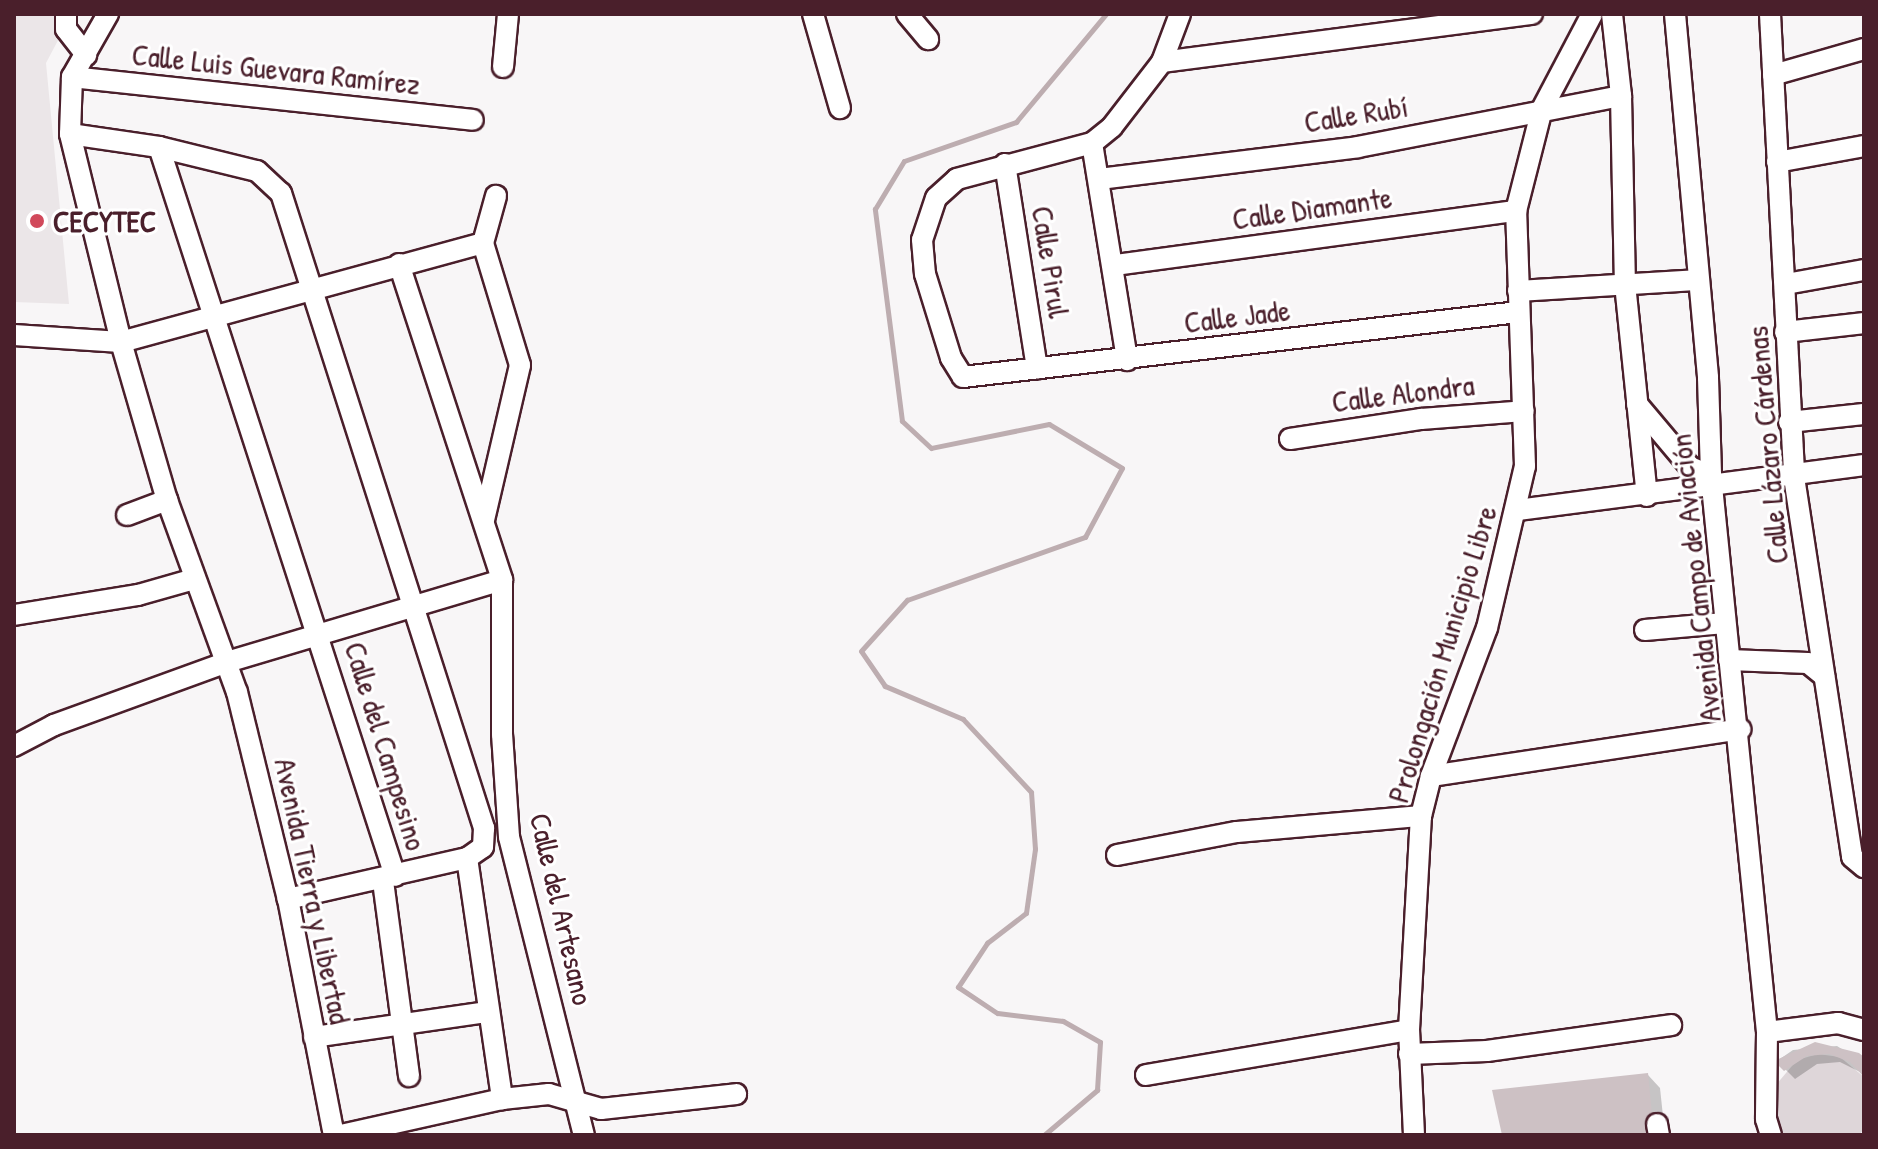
<!DOCTYPE html>
<meta charset="utf-8">
<style>
body{margin:0}
#map{position:relative;width:1878px;height:1149px;overflow:hidden;background:#f8f6f7;font-family:"Patrick Hand",sans-serif}
div>[style]{position:absolute}
[style*='--x']{left:calc(var(--x)*1px);top:calc(var(--y)*1px);width:calc(var(--w)*1px);rotate:calc(var(--a)*1deg)}
.built>*{inset:0;background:#ebe6e8}
.green>*{inset:0;background:#ded6d9}
.shadow>*{inset:0;background:#0003}
.stream>*{height:5px;margin:-2.5px;padding:0 2.5px;transform-origin:2.5px;border-radius:2.5px;background:#bdadb0}
.building>*{inset:0;background:#cdc1c4}
.roads{filter:drop-shadow(2px 0 #4a1f2b) drop-shadow(-2px 0 #4a1f2b) drop-shadow(0 2px #4a1f2b) drop-shadow(0 -2px #4a1f2b)}
.street>*{height:20px;margin:-10px;padding:0 10px;transform-origin:10px;border-radius:10px;background:#fff}
.dots>*{width:22px;height:22px;translate:-50% -50%;box-sizing:border-box;border:4px solid #fff;border-radius:50%}
span{translate:-50% -50%;white-space:nowrap;text-align:center;line-height:1.15;-webkit-text-stroke:6px #fff;paint-order:stroke}
.street-label{font-size:30px;color:#4a1f2b}
.poi-label{font-size:30px;color:#4a1f2b;font-weight:700}
.left{translate:0 -50%;text-align:left}
.frame{position:absolute;inset:0;border:16px solid #4a1f2b;pointer-events:none}
</style>
<div id="map">
<div class="built">
<i style="clip-path:polygon(14px 14px,72px 14px,46px 63px,69px 304px,14px 302px)"></i>
</div>
<div class="green">
<i style="clip-path:polygon(1818px 1054px,1840px 1057px,1864px 1077px,1864px 1129px,1859px 1135px,1784px 1135px,1779px 1129px,1776px 1085px,1797px 1060px)"></i>
</div>
<div class="shadow">
<i style="clip-path:polygon(1837px 1046px,1864px 1063px,1864px 1074px,1840px 1062px,1817px 1064px,1795px 1079px,1777px 1061px,1793px 1050px)"></i>
<i style="clip-path:polygon(1648px 1075px,1660px 1088px,1665px 1135px,1504px 1135px)"></i>
</div>
<div class="stream">
<i style="--x:1044;--y:1135;--w:70;--a:-40.3"></i>
<i style="--x:1097;--y:1090;--w:48;--a:-86.4"></i>
<i style="--x:1100;--y:1042;--w:43;--a:-150.4"></i>
<i style="--x:1063;--y:1021;--w:66;--a:-173.1"></i>
<i style="--x:997;--y:1013;--w:47;--a:-146.3"></i>
<i style="--x:958;--y:987;--w:53;--a:-56.6"></i>
<i style="--x:987;--y:943;--w:49;--a:-37.6"></i>
<i style="--x:1026;--y:913;--w:65;--a:-82"></i>
<i style="--x:1035;--y:849;--w:57;--a:-94"></i>
<i style="--x:1031;--y:792;--w:100;--a:-133"></i>
<i style="--x:963;--y:719;--w:85;--a:-157.1"></i>
<i style="--x:885;--y:686;--w:42;--a:-124.4"></i>
<i style="--x:861;--y:651;--w:69;--a:-48"></i>
<i style="--x:907;--y:600;--w:189;--a:-19.5"></i>
<i style="--x:1085;--y:537;--w:78;--a:-61.8"></i>
<i style="--x:1122;--y:468;--w:85;--a:-148.9"></i>
<i style="--x:1049;--y:424;--w:120;--a:168.5"></i>
<i style="--x:931;--y:448;--w:40;--a:-137"></i>
<i style="--x:902;--y:421;--w:214;--a:-97.3"></i>
<i style="--x:875;--y:209;--w:56;--a:-58.9"></i>
<i style="--x:904;--y:161;--w:119;--a:-19.2"></i>
<i style="--x:1016;--y:122;--w:141;--a:-50.2"></i>
</div>
<div class="building">
<i style="clip-path:polygon(1815px 1042px,1859px 1053px,1864px 1057px,1864px 1077px,1850px 1062px,1829px 1054px,1807px 1056px,1784px 1071px,1774px 1061px)"></i>
<i style="clip-path:polygon(1648px 1073px,1654px 1135px,1502px 1135px,1492px 1090px)"></i>
</div>
<div class="roads">
<div class="street">
<i style="--x:66;--y:14;--w:15;--a:90"></i>
<i style="--x:66;--y:29;--w:33;--a:52"></i>
<i style="--x:813;--y:14;--w:98;--a:74"></i>
<i style="--x:907;--y:14;--w:33;--a:50"></i>
<i style="--x:1180;--y:14;--w:51;--a:110.6"></i>
<i style="--x:1162;--y:62;--w:82;--a:127.6"></i>
<i style="--x:1112;--y:127;--w:26;--a:141"></i>
<i style="--x:1092;--y:143;--w:140;--a:165.1"></i>
<i style="--x:957;--y:179;--w:28;--a:138"></i>
<i style="--x:936;--y:198;--w:44;--a:108.4"></i>
<i style="--x:922;--y:240;--w:34;--a:85"></i>
<i style="--x:925;--y:274;--w:88;--a:72.8"></i>
<i style="--x:951;--y:358;--w:22;--a:58"></i>
<i style="--x:963;--y:377;--w:559;--a:-6.68"></i>
<i style="--x:1612;--y:14;--w:82;--a:83.7"></i>
<i style="--x:1621;--y:96;--w:188;--a:88.8"></i>
<i style="--x:1625;--y:284;--w:213;--a:84.1"></i>
<i style="--x:1675;--y:14;--w:365;--a:84.8"></i>
<i style="--x:1708;--y:378;--w:98;--a:88.2"></i>
<i style="--x:1711;--y:476;--w:559;--a:84.25"></i>
<i style="--x:1767;--y:1032;--w:87;--a:90.7"></i>
<i style="--x:1766;--y:1119;--w:17;--a:73"></i>
<i style="--x:1770;--y:14;--w:464;--a:87"></i>
<i style="--x:1794;--y:477;--w:384;--a:81.3"></i>
<i style="--x:1852;--y:857;--w:16;--a:40"></i>
<i style="--x:1162;--y:62;--w:373;--a:-7.4"></i>
<i style="--x:503;--y:67;--w:53;--a:-84.6"></i>
<i style="--x:1773;--y:75;--w:95;--a:-15.9"></i>
<i style="--x:72;--y:77;--w:57;--a:92"></i>
<i style="--x:70;--y:134;--w:214;--a:76.2"></i>
<i style="--x:121;--y:342;--w:165;--a:73.8"></i>
<i style="--x:167;--y:500;--w:204;--a:70"></i>
<i style="--x:237;--y:692;--w:213;--a:76.2"></i>
<i style="--x:288;--y:899;--w:240;--a:79"></i>
<i style="--x:72;--y:77;--w:403;--a:6.1"></i>
<i style="--x:72;--y:77;--w:73;--a:-60.3"></i>
<i style="--x:70;--y:134;--w:90;--a:8.3"></i>
<i style="--x:159;--y:147;--w:101;--a:13.8"></i>
<i style="--x:257;--y:171;--w:33;--a:43"></i>
<i style="--x:281;--y:193;--w:667;--a:72.27"></i>
<i style="--x:484;--y:828;--w:19;--a:93"></i>
<i style="--x:483;--y:847;--w:19;--a:145"></i>
<i style="--x:467;--y:858;--w:184;--a:167.1"></i>
<i style="--x:1092;--y:143;--w:220;--a:80.8"></i>
<i style="--x:159;--y:147;--w:766;--a:72.06"></i>
<i style="--x:1777;--y:162;--w:88;--a:-10.4"></i>
<i style="--x:1005;--y:164;--w:207;--a:81.1"></i>
<i style="--x:1099;--y:179;--w:261;--a:-7"></i>
<i style="--x:1358;--y:147;--w:268;--a:-11"></i>
<i style="--x:399;--y:264;--w:332;--a:71.9"></i>
<i style="--x:502;--y:580;--w:154;--a:90"></i>
<i style="--x:502;--y:734;--w:103;--a:86.1"></i>
<i style="--x:509;--y:837;--w:307;--a:75.9"></i>
<i style="--x:1115;--y:265;--w:405;--a:-7.7"></i>
<i style="--x:1786;--y:284;--w:79;--a:-10.2"></i>
<i style="--x:1518;--y:291;--w:178;--a:-3.5"></i>
<i style="--x:1785;--y:332;--w:80;--a:-6.5"></i>
<i style="--x:14;--y:335;--w:107;--a:3.7"></i>
<i style="--x:121;--y:342;--w:375;--a:-15.3"></i>
<i style="--x:1637;--y:404;--w:82;--a:49.9"></i>
<i style="--x:1690;--y:467;--w:23;--a:23"></i>
<i style="--x:1789;--y:422;--w:75;--a:-6.1"></i>
<i style="--x:1290;--y:439;--w:133;--a:-8.7"></i>
<i style="--x:1421;--y:419;--w:103;--a:-4.4"></i>
<i style="--x:1518;--y:510;--w:349;--a:-7.4"></i>
<i style="--x:127;--y:515;--w:43;--a:-20.6"></i>
<i style="--x:484;--y:520;--w:159;--a:-76.9"></i>
<i style="--x:520;--y:365;--w:127;--a:-106.9"></i>
<i style="--x:483;--y:243;--w:49;--a:-74.5"></i>
<i style="--x:14;--y:615;--w:126;--a:-9.2"></i>
<i style="--x:138;--y:595;--w:58;--a:-15.9"></i>
<i style="--x:1645;--y:630;--w:80;--a:-5"></i>
<i style="--x:1729;--y:660;--w:79;--a:2.2"></i>
<i style="--x:1808;--y:663;--w:21;--a:39"></i>
<i style="--x:14;--y:746;--w:45;--a:-27.7"></i>
<i style="--x:54;--y:725;--w:184;--a:-20"></i>
<i style="--x:227;--y:662;--w:287;--a:-16.6"></i>
<i style="--x:1431;--y:776;--w:313;--a:-8.6"></i>
<i style="--x:1117;--y:855;--w:122;--a:-10.9"></i>
<i style="--x:1237;--y:832;--w:185;--a:-5"></i>
<i style="--x:467;--y:858;--w:244;--a:81.7"></i>
<i style="--x:383;--y:881;--w:197;--a:82.4"></i>
<i style="--x:1767;--y:1032;--w:72;--a:-7.2"></i>
<i style="--x:1838;--y:1023;--w:27;--a:15"></i>
<i style="--x:314;--y:1037;--w:176;--a:-8.2"></i>
<i style="--x:1409;--y:1054;--w:78;--a:-2.2"></i>
<i style="--x:1487;--y:1051;--w:186;--a:-8"></i>
<i style="--x:1146;--y:1075;--w:267;--a:-9.7"></i>
<i style="--x:1657;--y:1124;--w:11;--a:80"></i>
<i style="--x:341;--y:1135;--w:165;--a:-12.6"></i>
<i style="--x:502;--y:1099;--w:47;--a:-6.1"></i>
<i style="--x:549;--y:1094;--w:54;--a:16.1"></i>
<i style="--x:601;--y:1109;--w:136;--a:-6.3"></i>
<i style="--x:1414;--y:1135;--w:105;--a:-92.7"></i>
<i style="--x:1409;--y:1030;--w:214;--a:-86.8"></i>
<i style="--x:1421;--y:816;--w:41;--a:-76"></i>
<i style="--x:1431;--y:776;--w:158;--a:-69.3"></i>
<i style="--x:1487;--y:628;--w:166;--a:-76.8"></i>
<i style="--x:1525;--y:466;--w:255;--a:-92"></i>
<i style="--x:1516;--y:211;--w:105;--a:-75.7"></i>
<i style="--x:1542;--y:109;--w:107;--a:-62.2"></i>
</div>
</div>
<div class="dots">
<i style="left:37px;top:221px;background:#d1495b"></i>
</div>
<div class="street-label">
<span style="left:276px;top:69px;rotate:6deg">Calle Luis Guevara Ramírez</span>
<span style="left:1356px;top:114px;rotate:-9deg">Calle Rubí</span>
<span style="left:1312px;top:208px;rotate:-8deg">Calle Diamante</span>
<span style="left:1051px;top:262px;rotate:81deg">Calle Pirul</span>
<span style="left:1237px;top:316px;rotate:-7deg">Calle Jade</span>
<span style="left:1403px;top:393px;rotate:-7deg">Calle Alondra</span>
<span style="left:1767px;top:445px;rotate:-95deg">Calle Lázaro Cárdenas</span>
<span style="left:1695px;top:578px;rotate:-96deg">Avenida Campo de Aviación</span>
<span style="left:1442px;top:654px;rotate:-73deg">Prolongación Municipio Libre</span>
<span style="left:386px;top:746px;rotate:73deg">Calle del Campesino</span>
<span style="left:313px;top:891px;rotate:78deg">Avenida Tierra y Libertad</span>
<span style="left:562px;top:909px;rotate:77deg">Calle del Artesano</span>
</div>
<div class="poi-label">
<span class="left" style="left:53px;top:221px">CECYTEC</span>
</div>
<div class="frame"></div>
</div>
